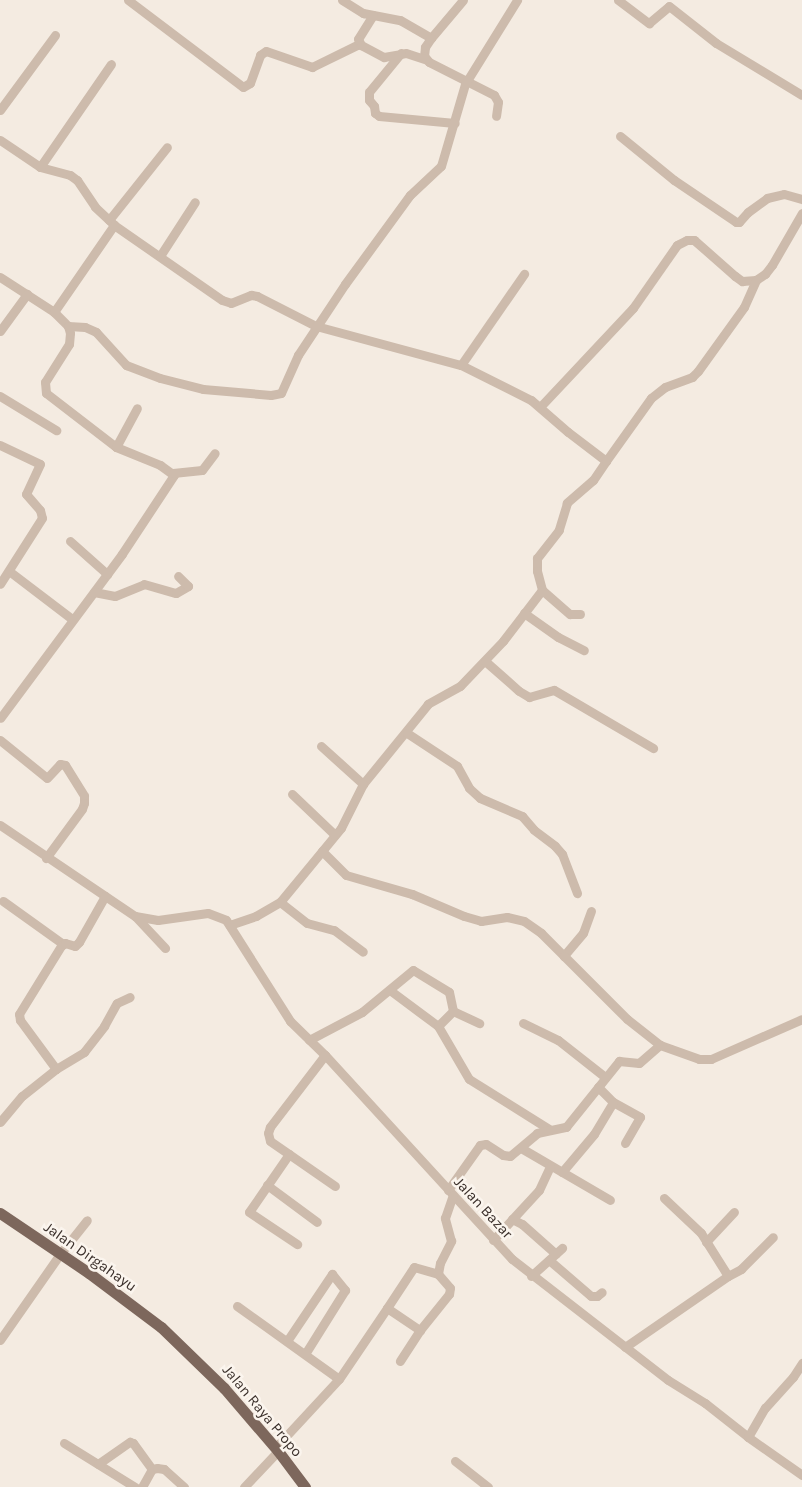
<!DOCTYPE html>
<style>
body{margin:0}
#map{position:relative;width:802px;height:1487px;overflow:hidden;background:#f4ebe1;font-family:Karla,sans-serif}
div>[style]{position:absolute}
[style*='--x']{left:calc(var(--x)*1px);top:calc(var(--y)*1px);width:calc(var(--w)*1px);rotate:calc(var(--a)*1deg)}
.minor>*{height:9px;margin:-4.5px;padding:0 4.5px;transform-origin:4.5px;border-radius:4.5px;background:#cdbbac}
.major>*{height:11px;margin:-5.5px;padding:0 5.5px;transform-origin:5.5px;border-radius:5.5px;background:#7d675c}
span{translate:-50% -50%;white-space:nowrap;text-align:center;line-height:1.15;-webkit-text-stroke:5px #fbf5ee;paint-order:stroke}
.street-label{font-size:15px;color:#3b302b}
</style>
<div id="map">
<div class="minor">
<i style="--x:128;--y:0;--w:144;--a:37.1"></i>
<i style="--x:243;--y:87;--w:8;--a:-30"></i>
<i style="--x:250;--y:83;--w:30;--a:-70"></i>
<i style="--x:260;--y:55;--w:7;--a:-34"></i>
<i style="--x:266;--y:51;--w:49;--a:19.2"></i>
<i style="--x:312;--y:67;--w:52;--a:-26.1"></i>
<i style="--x:342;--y:0;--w:25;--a:32"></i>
<i style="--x:363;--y:13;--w:38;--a:11"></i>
<i style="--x:400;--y:20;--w:36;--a:30"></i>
<i style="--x:463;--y:0;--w:50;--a:130.1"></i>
<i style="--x:431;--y:38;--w:11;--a:124"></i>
<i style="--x:425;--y:47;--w:9;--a:96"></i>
<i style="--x:424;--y:56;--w:8;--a:50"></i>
<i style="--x:429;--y:62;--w:73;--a:26.9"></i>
<i style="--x:494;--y:95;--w:8;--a:60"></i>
<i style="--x:498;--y:102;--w:14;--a:98"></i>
<i style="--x:618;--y:0;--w:39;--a:37"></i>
<i style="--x:649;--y:23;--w:26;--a:-40"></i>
<i style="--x:669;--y:6;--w:60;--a:38.2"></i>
<i style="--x:716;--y:43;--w:100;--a:31.2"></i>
<i style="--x:373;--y:15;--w:28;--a:122"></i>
<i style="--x:358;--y:39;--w:7;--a:63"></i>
<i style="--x:361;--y:45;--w:26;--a:28"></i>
<i style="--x:384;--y:57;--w:22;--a:-10"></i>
<i style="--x:406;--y:53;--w:20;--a:18"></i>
<i style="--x:401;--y:53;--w:50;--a:129.4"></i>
<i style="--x:369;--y:92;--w:8;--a:90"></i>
<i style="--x:369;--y:100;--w:8;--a:50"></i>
<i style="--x:374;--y:106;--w:7;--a:82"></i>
<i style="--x:375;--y:113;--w:5;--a:37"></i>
<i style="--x:379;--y:116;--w:76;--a:5.3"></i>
<i style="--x:0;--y:110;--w:93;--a:-53.7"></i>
<i style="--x:620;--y:136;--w:70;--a:39.2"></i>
<i style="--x:674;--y:180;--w:75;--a:34.1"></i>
<i style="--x:736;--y:222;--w:3;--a:0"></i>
<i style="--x:739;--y:222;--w:13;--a:-48"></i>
<i style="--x:748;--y:212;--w:24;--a:-36"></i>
<i style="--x:767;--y:198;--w:17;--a:-13"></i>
<i style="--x:784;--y:194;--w:19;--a:16"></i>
<i style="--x:0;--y:140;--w:48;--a:34"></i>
<i style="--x:40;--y:167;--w:31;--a:15"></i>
<i style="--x:70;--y:175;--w:9;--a:36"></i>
<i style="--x:77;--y:180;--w:32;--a:56"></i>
<i style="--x:95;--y:207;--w:26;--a:43"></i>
<i style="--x:114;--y:225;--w:131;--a:34.8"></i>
<i style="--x:222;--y:300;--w:9;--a:18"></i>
<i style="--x:231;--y:303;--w:22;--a:-22"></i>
<i style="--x:251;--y:295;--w:6;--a:9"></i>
<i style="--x:257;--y:296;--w:66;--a:27"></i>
<i style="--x:316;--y:326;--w:150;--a:15.1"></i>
<i style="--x:461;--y:365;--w:78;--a:26.6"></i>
<i style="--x:531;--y:400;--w:49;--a:40.9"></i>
<i style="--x:568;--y:432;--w:48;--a:37.3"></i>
<i style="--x:606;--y:461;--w:23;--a:124"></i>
<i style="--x:593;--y:480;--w:35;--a:139"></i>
<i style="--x:567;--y:503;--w:28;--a:107"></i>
<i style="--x:559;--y:530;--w:36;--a:128"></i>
<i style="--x:537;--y:558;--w:13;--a:90"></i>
<i style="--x:537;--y:571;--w:20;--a:75"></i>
<i style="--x:542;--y:590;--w:64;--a:127.4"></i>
<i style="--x:503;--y:641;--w:62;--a:133.7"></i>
<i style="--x:460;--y:686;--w:37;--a:151"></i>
<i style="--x:428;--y:704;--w:103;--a:129.1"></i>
<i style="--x:363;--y:784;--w:49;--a:116.6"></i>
<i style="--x:341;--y:828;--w:96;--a:129.5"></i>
<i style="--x:280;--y:902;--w:28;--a:150"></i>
<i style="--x:256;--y:916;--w:28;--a:161"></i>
<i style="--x:40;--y:167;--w:125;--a:-55.4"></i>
<i style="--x:109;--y:220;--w:93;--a:-51.5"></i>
<i style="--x:160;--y:256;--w:64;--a:-57.1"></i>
<i style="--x:0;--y:277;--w:64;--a:32.9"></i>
<i style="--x:54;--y:312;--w:20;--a:45"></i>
<i style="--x:68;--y:326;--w:7;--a:74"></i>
<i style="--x:70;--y:333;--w:11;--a:95"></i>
<i style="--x:69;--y:344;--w:45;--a:122.3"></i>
<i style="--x:45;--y:382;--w:11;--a:85"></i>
<i style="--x:46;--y:393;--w:88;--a:37.6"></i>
<i style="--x:116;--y:447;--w:48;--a:22.2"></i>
<i style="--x:160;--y:465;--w:17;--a:36"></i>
<i style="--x:174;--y:475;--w:95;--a:123.4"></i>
<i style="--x:122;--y:554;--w:204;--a:126.6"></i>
<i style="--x:54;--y:312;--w:106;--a:-55.4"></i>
<i style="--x:68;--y:326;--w:17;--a:3"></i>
<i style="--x:85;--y:327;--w:12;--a:24"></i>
<i style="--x:96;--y:332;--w:45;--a:47.7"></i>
<i style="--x:126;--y:365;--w:36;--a:21"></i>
<i style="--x:160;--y:378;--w:44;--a:14.3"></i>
<i style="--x:203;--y:389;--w:68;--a:5"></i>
<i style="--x:271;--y:395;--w:10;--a:-11"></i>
<i style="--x:281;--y:393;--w:42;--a:-65.9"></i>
<i style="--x:298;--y:355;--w:85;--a:-56.5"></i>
<i style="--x:345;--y:284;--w:110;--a:-53.9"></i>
<i style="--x:410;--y:195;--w:42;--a:-43.1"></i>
<i style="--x:441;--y:166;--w:85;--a:-73.7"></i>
<i style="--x:465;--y:84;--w:99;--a:-58.2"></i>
<i style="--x:0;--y:331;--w:46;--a:-53.9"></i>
<i style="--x:461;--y:365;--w:111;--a:-55.3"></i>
<i style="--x:0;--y:396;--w:66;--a:31.3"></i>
<i style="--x:540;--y:407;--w:136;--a:-46.8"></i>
<i style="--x:633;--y:308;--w:77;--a:-55.1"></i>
<i style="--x:677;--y:245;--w:11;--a:-27"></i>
<i style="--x:687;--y:240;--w:7;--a:0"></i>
<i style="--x:694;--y:240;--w:55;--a:41.3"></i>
<i style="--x:735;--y:276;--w:9;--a:36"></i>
<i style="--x:742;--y:281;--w:14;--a:-4"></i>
<i style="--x:756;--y:280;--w:11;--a:-34"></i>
<i style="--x:765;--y:274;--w:11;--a:-52"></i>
<i style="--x:772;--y:265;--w:60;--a:-60"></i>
<i style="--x:0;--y:445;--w:44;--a:25.4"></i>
<i style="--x:40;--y:464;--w:33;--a:115"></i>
<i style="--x:26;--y:494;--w:21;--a:49"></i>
<i style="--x:40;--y:510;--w:8;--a:76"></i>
<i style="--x:42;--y:518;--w:78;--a:122.5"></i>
<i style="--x:116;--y:447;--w:44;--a:-61.7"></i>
<i style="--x:606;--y:461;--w:77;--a:-54.5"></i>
<i style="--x:651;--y:398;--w:18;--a:-38"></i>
<i style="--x:665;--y:387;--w:29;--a:-20"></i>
<i style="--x:692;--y:377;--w:8;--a:-45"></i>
<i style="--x:698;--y:371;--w:79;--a:-54.3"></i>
<i style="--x:744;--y:307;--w:30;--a:-66"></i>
<i style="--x:173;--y:473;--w:29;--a:-6"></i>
<i style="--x:202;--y:470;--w:21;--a:-53"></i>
<i style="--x:70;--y:541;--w:50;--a:41.7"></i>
<i style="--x:9;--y:571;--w:79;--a:37.3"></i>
<i style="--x:542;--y:590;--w:37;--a:41"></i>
<i style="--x:570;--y:614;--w:10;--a:0"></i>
<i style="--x:94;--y:592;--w:21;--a:11"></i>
<i style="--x:115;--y:596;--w:31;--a:-22"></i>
<i style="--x:144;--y:584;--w:33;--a:16"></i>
<i style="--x:176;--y:593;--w:14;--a:-30"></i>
<i style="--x:188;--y:586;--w:14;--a:-135"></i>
<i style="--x:524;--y:613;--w:42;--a:35.2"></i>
<i style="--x:558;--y:637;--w:29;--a:27"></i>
<i style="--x:485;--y:661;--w:45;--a:41.4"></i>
<i style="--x:519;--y:691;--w:12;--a:31"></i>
<i style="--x:529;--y:697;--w:26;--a:-16"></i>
<i style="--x:554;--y:690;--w:115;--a:30.4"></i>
<i style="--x:407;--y:733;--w:60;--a:33.4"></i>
<i style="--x:457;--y:766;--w:25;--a:61"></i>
<i style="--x:469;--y:788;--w:15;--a:42"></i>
<i style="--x:480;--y:798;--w:46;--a:23.2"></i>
<i style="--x:522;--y:816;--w:18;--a:49"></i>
<i style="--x:534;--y:830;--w:26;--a:37"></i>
<i style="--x:555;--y:846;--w:11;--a:49"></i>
<i style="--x:562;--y:854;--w:42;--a:69"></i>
<i style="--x:0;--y:740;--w:60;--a:39"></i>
<i style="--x:47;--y:778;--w:19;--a:-47"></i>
<i style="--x:60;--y:764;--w:5;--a:11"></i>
<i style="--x:65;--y:765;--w:36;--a:58"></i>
<i style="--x:84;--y:796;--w:7;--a:90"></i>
<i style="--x:84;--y:803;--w:6;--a:108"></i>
<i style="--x:82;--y:809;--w:61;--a:126.3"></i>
<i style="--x:321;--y:746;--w:57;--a:42.1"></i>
<i style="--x:292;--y:794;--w:59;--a:43.6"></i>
<i style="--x:0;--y:825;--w:163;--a:34"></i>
<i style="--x:135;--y:916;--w:23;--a:10"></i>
<i style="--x:158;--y:920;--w:50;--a:-8"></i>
<i style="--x:208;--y:913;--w:19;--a:21"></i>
<i style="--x:226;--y:920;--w:120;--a:57.6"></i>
<i style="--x:290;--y:1021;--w:49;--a:44.2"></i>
<i style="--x:325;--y:1055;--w:277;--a:47.5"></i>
<i style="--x:512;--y:1259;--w:197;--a:37.8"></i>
<i style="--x:668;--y:1380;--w:44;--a:31.9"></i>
<i style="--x:705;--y:1403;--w:55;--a:38.3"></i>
<i style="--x:748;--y:1437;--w:66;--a:35.1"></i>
<i style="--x:322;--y:851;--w:34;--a:45"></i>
<i style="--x:346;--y:875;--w:69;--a:16.1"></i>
<i style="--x:412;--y:894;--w:56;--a:22.9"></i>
<i style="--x:464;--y:916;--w:18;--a:16"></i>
<i style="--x:481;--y:921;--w:26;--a:-9"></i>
<i style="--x:507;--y:917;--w:17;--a:13"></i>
<i style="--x:524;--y:921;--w:21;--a:35"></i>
<i style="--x:541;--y:933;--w:33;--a:45"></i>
<i style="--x:3;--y:901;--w:74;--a:35.6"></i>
<i style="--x:280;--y:902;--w:34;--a:38"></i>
<i style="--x:307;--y:923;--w:28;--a:15"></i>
<i style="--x:334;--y:930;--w:36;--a:37"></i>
<i style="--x:591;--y:911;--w:23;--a:110"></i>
<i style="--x:583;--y:933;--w:30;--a:130"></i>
<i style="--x:564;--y:956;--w:89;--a:45"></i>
<i style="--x:627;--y:1019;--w:42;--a:38.2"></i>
<i style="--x:135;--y:916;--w:44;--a:46.8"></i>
<i style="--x:391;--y:991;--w:59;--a:36.7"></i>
<i style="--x:438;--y:1026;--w:61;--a:59.7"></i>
<i style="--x:469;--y:1079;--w:94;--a:32"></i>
<i style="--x:523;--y:1023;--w:39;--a:26"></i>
<i style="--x:558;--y:1040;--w:60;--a:38.2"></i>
<i style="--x:438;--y:1026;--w:21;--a:-45"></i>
<i style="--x:309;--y:1040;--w:60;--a:-27.8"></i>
<i style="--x:362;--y:1012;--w:66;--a:-39.5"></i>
<i style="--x:413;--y:970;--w:42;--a:31.4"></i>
<i style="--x:449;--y:992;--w:19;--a:78"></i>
<i style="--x:453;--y:1011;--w:29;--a:25"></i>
<i style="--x:325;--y:1055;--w:91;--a:127.4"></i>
<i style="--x:270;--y:1127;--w:6;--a:108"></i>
<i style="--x:268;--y:1133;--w:8;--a:76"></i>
<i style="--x:270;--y:1141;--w:79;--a:34.7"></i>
<i style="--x:56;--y:1069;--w:61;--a:-126.3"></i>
<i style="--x:20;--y:1020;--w:6;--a:-99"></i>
<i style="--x:19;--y:1014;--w:80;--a:-58.3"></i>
<i style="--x:61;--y:946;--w:5;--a:-37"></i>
<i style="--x:65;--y:943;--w:10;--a:17"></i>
<i style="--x:75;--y:946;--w:6;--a:-45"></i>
<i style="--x:79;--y:942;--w:53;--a:-60.5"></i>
<i style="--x:598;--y:1087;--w:21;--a:45"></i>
<i style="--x:613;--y:1102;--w:31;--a:29"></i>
<i style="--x:640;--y:1117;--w:30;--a:120"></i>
<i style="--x:0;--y:1122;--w:34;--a:-50"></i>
<i style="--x:22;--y:1096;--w:43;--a:-38.5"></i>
<i style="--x:56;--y:1069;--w:33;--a:-31"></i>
<i style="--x:84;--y:1052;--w:33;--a:-52"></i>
<i style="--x:104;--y:1026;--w:26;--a:-61"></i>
<i style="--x:117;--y:1003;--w:14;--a:-25"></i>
<i style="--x:521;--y:1148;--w:103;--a:30.3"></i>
<i style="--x:289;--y:1154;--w:70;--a:124.6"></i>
<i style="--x:249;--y:1212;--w:58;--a:33.7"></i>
<i style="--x:562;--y:1172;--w:50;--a:-49.9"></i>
<i style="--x:594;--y:1134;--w:37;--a:-59"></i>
<i style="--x:267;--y:1185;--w:62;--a:36.5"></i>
<i style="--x:448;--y:1190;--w:55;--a:-54.6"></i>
<i style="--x:480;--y:1145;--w:6;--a:-9"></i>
<i style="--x:486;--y:1144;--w:20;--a:33"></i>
<i style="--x:503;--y:1155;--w:7;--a:8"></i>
<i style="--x:510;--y:1156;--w:35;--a:-40"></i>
<i style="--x:537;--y:1133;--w:30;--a:-12"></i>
<i style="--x:566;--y:1127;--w:85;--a:-51.2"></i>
<i style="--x:619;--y:1061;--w:20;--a:6"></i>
<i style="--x:639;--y:1063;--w:28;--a:-41"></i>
<i style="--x:660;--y:1045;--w:41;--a:19.7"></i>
<i style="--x:699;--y:1059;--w:12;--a:0"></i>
<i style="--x:711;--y:1059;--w:99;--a:-23.7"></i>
<i style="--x:512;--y:1219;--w:11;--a:27"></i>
<i style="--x:522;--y:1224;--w:45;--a:41.4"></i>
<i style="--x:493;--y:1240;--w:68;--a:-47.4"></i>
<i style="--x:539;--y:1190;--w:26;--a:-65"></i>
<i style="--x:706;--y:1242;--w:41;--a:-47"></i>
<i style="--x:549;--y:1260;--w:55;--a:40.6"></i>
<i style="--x:591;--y:1296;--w:6;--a:0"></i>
<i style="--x:597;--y:1296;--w:6;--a:-39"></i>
<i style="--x:438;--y:1274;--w:11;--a:-80"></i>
<i style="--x:440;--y:1263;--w:25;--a:-63"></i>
<i style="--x:451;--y:1241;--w:24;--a:-105"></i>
<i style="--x:445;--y:1218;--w:24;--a:-71"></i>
<i style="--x:531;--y:1276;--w:42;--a:-42.1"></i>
<i style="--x:728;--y:1276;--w:15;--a:-28"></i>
<i style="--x:741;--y:1269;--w:45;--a:-45"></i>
<i style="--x:237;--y:1306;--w:125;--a:35.6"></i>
<i style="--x:387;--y:1308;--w:49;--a:-56.6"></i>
<i style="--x:414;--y:1267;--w:25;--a:16"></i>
<i style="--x:438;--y:1274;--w:18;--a:49"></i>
<i style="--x:450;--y:1288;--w:6;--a:99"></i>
<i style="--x:449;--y:1294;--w:46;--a:128.9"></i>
<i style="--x:420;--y:1330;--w:37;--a:123"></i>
<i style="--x:0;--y:1340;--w:105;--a:-55.1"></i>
<i style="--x:60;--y:1254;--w:43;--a:-51.5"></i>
<i style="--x:287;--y:1341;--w:81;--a:-56.1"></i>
<i style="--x:332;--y:1274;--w:21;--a:51"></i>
<i style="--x:345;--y:1290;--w:75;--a:122"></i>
<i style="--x:625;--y:1347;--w:125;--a:-34.6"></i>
<i style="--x:728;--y:1276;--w:51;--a:-122.1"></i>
<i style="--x:701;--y:1233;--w:51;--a:-136.6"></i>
<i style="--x:748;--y:1437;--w:34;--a:-60"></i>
<i style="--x:765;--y:1408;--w:42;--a:-47.9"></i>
<i style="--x:793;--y:1377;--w:17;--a:-57"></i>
<i style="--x:64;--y:1443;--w:84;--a:31.8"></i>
<i style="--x:275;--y:1448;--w:94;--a:-47.2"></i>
<i style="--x:339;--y:1379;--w:86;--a:-55.9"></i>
<i style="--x:387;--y:1308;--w:40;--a:34"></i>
<i style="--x:455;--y:1461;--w:42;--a:38.2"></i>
<i style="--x:98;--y:1464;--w:39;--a:-35"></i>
<i style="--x:130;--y:1442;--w:3;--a:18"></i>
<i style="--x:133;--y:1443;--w:32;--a:54"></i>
<i style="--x:142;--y:1487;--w:21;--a:-61"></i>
<i style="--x:152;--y:1469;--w:5;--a:-11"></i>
<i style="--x:157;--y:1468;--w:7;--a:8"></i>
<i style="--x:164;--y:1469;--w:27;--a:42"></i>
<i style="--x:244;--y:1487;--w:50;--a:-46.6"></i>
</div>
<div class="major">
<i style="--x:0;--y:1213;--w:107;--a:34"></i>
<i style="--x:89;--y:1273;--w:90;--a:36.9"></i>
<i style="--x:161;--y:1327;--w:88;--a:44.1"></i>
<i style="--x:224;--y:1388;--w:83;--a:49.4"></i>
<i style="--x:278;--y:1451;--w:45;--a:53.1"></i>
</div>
<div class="street-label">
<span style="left:483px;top:1208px;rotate:47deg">Jalan Bazar</span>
<span style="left:90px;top:1257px;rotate:35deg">Jalan Dirgahayu</span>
<span style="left:262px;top:1411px;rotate:50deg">Jalan Raya Propo</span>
</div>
</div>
